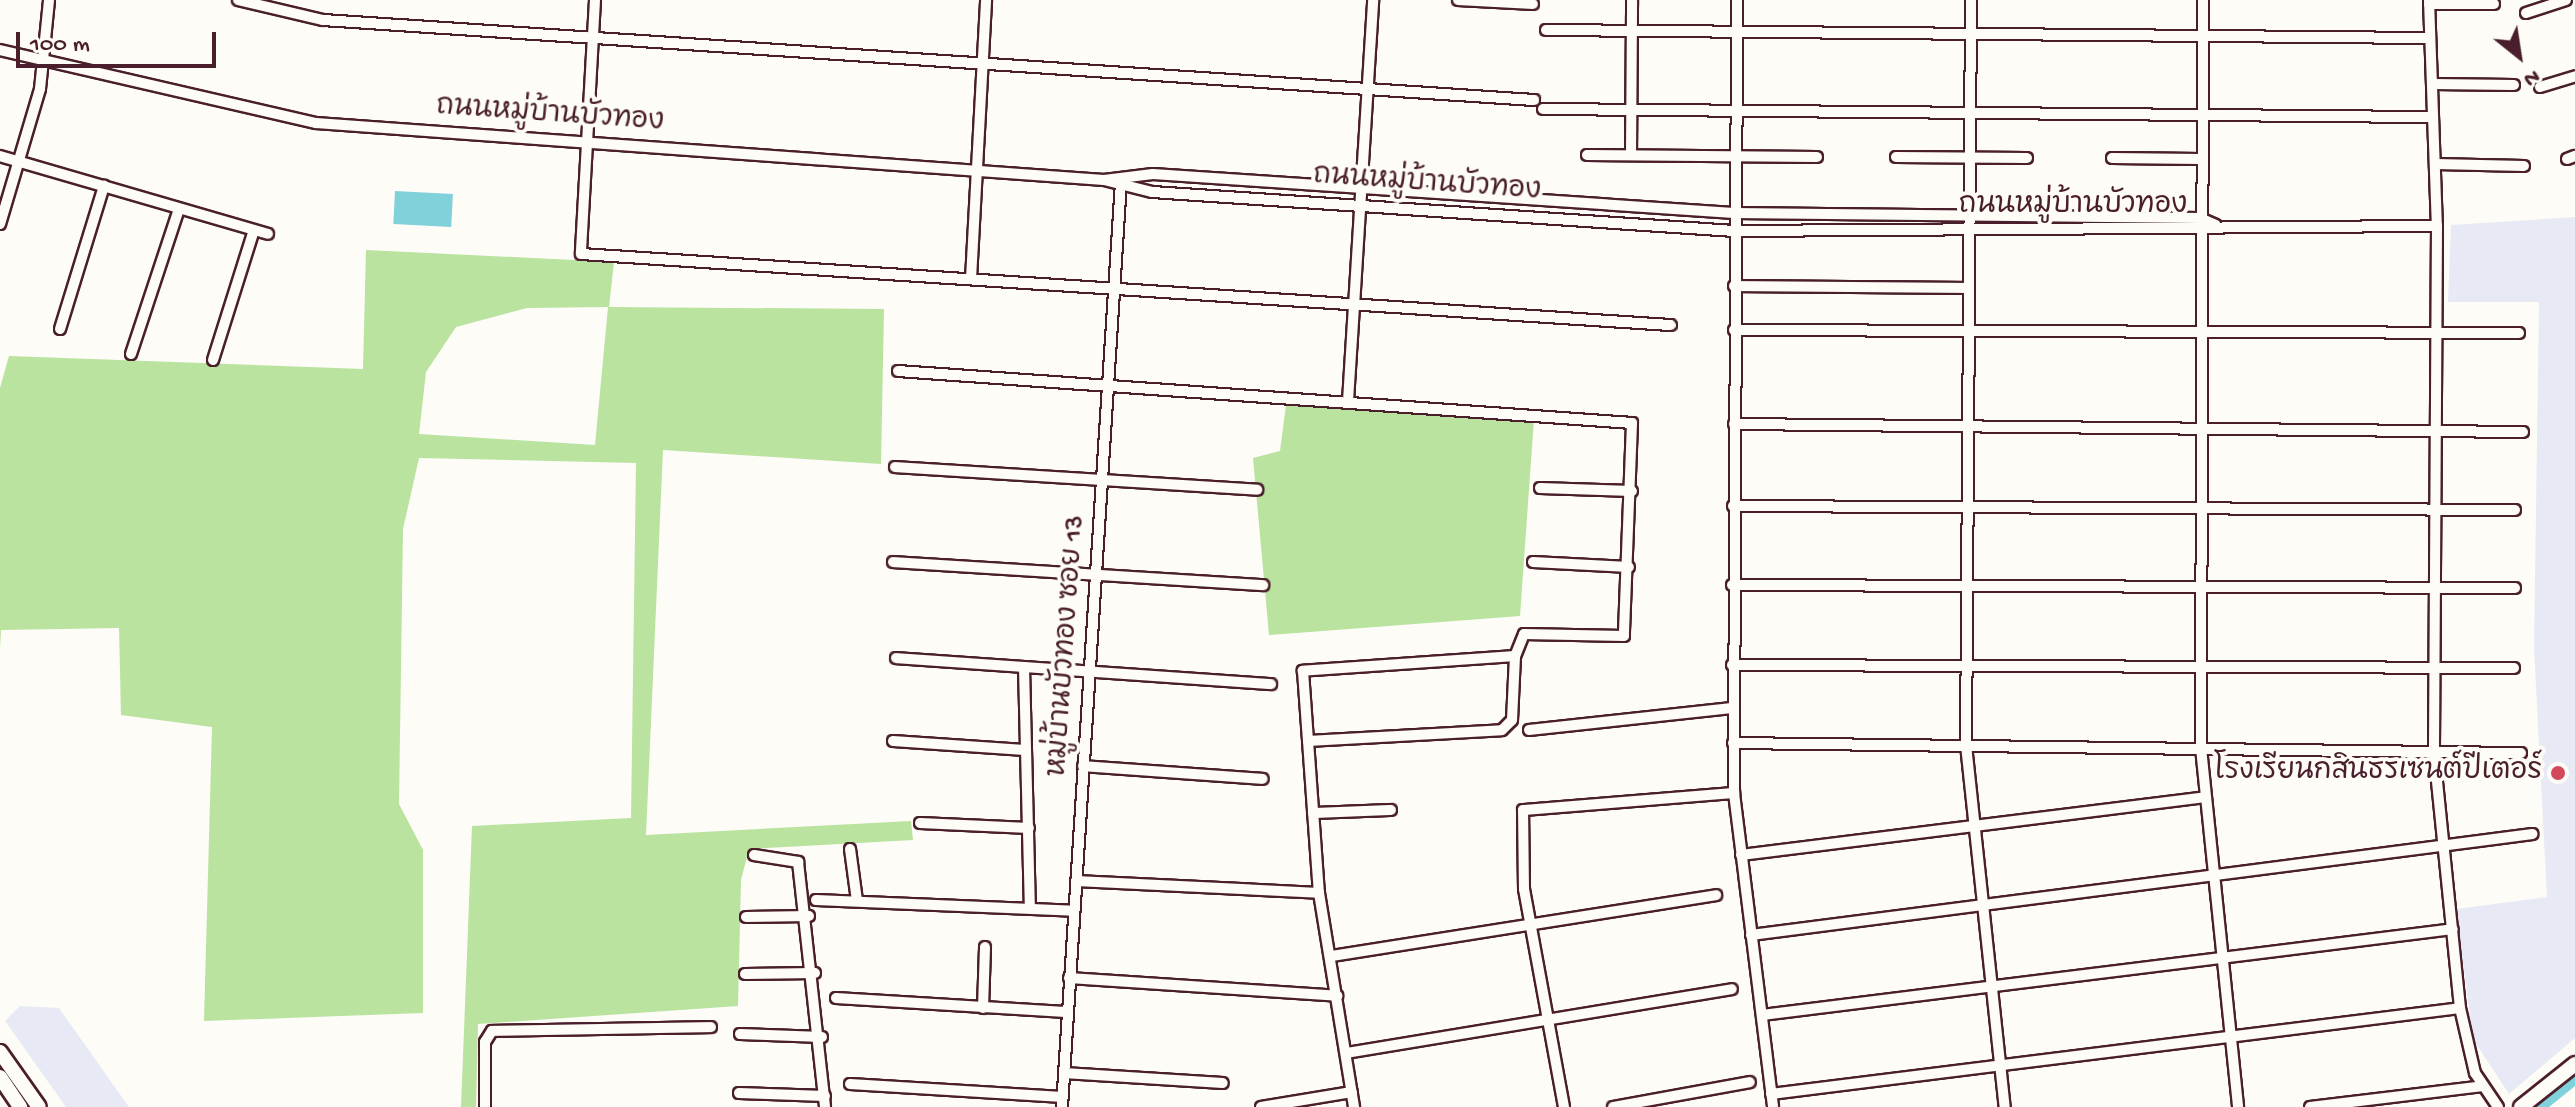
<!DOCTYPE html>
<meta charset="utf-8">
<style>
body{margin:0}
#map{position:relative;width:2575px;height:1107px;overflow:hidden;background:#fdfcf7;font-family:"Gochi Hand","Playpen Sans Thai",sans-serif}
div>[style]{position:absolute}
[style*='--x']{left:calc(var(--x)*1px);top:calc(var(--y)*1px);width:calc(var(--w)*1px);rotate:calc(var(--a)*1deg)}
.built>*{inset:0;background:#e7eaf5}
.green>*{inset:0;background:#b9e39f}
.water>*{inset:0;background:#81d1da;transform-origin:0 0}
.canal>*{height:14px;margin:-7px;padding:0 7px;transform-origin:7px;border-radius:7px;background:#81d1da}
.roads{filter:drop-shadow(2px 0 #4a1f2b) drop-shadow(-2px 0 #4a1f2b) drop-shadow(0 2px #4a1f2b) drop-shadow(0 -2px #4a1f2b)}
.street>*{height:10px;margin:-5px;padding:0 5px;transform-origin:5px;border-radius:5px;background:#fdfcf7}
.secondary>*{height:14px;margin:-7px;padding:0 7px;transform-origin:7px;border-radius:7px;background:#fdfcf7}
.dots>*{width:22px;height:22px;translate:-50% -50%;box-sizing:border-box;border:4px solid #fdfcf7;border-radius:50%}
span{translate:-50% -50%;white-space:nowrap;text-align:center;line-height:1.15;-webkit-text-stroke:8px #fdfcf7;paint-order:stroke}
.street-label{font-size:28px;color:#4a1f2b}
.poi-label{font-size:28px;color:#4a1f2b}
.right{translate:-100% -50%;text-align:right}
.north{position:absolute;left:2479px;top:16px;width:80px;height:80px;-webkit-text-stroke:6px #fdfcf7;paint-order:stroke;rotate:150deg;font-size:22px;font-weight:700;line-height:32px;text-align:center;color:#4a1f2b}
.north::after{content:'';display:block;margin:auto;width:28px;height:36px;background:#4a1f2b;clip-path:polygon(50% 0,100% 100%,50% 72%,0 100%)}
.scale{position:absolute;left:16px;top:32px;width:200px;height:36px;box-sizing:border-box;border:4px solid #4a1f2b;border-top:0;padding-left:10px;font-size:24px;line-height:28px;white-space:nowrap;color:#4a1f2b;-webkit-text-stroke:6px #fdfcf7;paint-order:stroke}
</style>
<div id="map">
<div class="built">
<i style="clip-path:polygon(2575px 217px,2575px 1038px,2509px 1094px,2473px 1039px,2456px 909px,2547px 897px,2534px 648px,2539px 302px,2448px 302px,2451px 225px)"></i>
<i style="clip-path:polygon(20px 1006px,59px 1008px,129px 1107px,66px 1107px,5px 1021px)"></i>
</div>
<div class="green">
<i style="clip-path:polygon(evenodd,366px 250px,614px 262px,609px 307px,884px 309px,881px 464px,663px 450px,646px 835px,911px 821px,913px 840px,749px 849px,741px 880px,738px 1006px,478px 1024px,476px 1107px,461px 1107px,472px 826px,631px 818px,636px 463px,419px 458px,403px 529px,399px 804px,423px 850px,423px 1013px,204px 1021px,212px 727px,121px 715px,119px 628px,1px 630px,0 649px,0 388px,9px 356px,363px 369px,366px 250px,608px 307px,595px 445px,419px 434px,426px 372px,456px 327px,527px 308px,608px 307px)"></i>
<i style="clip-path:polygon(1286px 405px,1534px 419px,1520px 616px,1269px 635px,1253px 458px,1280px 451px)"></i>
</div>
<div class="water">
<i style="left:395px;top:191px;width:58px;height:33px;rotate:3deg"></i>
</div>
<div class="canal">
<i style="--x:2538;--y:1107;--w:48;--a:-39"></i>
</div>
<div class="roads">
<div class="street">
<i style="--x:238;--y:0;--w:87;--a:13.2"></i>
<i style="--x:323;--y:20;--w:1214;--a:3.78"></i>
<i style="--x:595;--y:0;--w:254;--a:93.2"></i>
<i style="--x:581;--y:254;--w:1092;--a:3.73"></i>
<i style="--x:1458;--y:0;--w:75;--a:3.1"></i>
<i style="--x:1737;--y:0;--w:793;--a:90.22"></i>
<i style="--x:1734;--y:793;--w:316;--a:82.9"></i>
<i style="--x:1971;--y:0;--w:745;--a:90.38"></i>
<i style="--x:1966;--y:745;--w:364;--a:83.9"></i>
<i style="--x:2203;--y:0;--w:748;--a:90.15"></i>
<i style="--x:2201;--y:748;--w:361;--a:84.1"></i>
<i style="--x:2429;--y:0;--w:226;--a:88"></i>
<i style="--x:2437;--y:226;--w:526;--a:90.33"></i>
<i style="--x:2434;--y:752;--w:257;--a:84.2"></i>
<i style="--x:2460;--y:1008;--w:67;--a:77"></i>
<i style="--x:2475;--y:1073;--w:41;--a:55.9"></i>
<i style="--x:2429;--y:4;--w:65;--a:0"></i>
<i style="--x:2526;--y:13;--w:42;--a:-18"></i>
<i style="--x:1546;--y:30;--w:883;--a:0.52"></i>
<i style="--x:0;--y:50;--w:324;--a:13"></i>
<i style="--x:316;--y:123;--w:790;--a:4.14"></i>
<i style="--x:1104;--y:180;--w:49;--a:-7"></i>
<i style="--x:1153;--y:174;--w:582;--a:3.84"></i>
<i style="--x:1734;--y:213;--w:466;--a:0.6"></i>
<i style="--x:2200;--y:218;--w:17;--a:24"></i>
<i style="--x:2433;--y:84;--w:81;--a:0.7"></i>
<i style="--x:2540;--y:87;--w:37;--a:-17"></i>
<i style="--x:1543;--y:109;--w:890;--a:0.52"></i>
<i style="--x:1587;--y:155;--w:230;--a:0.5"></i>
<i style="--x:1631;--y:155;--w:155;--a:-89.6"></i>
<i style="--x:0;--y:156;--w:279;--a:16.2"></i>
<i style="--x:1896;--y:157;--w:131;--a:0.4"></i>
<i style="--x:2112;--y:158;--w:88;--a:0.7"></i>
<i style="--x:2567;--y:159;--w:9;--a:-21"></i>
<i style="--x:2436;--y:164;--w:88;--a:1.3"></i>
<i style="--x:1104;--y:180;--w:49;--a:14"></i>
<i style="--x:1152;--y:192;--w:583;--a:3.83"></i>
<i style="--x:1734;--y:231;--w:703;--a:-0.41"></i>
<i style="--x:0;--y:224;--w:141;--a:-73.5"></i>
<i style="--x:40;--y:89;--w:89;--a:-84.2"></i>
<i style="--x:971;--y:279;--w:279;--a:-86.9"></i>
<i style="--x:1734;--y:286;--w:233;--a:0.5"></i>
<i style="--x:60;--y:329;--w:150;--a:-72.9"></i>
<i style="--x:1734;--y:330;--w:785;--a:0.22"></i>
<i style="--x:131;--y:354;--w:153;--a:-71.7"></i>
<i style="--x:213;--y:360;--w:136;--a:-72.5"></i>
<i style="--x:898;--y:371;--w:736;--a:4.05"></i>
<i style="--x:1632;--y:423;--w:213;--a:92.2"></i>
<i style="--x:1624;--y:636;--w:100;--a:-178.9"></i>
<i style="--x:1524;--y:634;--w:24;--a:112"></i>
<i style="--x:1515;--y:656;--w:213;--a:176"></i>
<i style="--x:1303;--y:671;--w:223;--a:85.9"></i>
<i style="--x:1319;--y:893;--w:217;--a:80.7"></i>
<i style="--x:1348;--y:401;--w:402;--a:-86.4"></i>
<i style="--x:1734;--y:424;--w:789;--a:0.58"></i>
<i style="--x:895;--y:467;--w:363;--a:3.6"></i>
<i style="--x:1540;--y:488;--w:92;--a:1.9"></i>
<i style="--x:1733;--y:506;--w:782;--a:0.29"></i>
<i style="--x:893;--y:562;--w:371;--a:3.6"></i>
<i style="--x:1533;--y:562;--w:96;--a:3"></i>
<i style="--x:1732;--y:585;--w:783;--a:0.22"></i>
<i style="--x:896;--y:658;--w:376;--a:4"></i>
<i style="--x:1732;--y:665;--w:782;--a:0.22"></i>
<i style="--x:1024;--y:667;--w:241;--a:88.6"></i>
<i style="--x:1529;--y:730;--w:204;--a:-6.2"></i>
<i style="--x:893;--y:741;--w:132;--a:3.9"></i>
<i style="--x:1308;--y:741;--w:194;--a:-3.2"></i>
<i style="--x:1502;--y:730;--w:14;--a:-45"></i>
<i style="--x:1512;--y:720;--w:64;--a:-87.3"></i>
<i style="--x:1733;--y:743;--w:788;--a:0.73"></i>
<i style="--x:1083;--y:766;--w:180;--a:4.1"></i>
<i style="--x:1313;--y:813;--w:78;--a:-2.2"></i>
<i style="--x:920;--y:823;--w:109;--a:2.6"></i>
<i style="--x:850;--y:849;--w:52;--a:82.3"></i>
<i style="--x:754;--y:855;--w:45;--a:9"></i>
<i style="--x:798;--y:862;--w:246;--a:83.7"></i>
<i style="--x:1741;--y:855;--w:468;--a:-7.1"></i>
<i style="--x:1076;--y:881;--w:243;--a:2.8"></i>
<i style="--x:816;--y:900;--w:258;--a:2.4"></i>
<i style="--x:746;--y:917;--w:63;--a:-0.9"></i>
<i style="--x:1751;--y:935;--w:788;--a:-7.36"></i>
<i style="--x:1332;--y:956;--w:389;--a:-9"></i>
<i style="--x:745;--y:974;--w:70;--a:-0.8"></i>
<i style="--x:1069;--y:978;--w:269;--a:3.8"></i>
<i style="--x:836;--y:998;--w:230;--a:3.5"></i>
<i style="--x:983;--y:1008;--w:61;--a:-88.1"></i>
<i style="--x:1762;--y:1015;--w:696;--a:-7.09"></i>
<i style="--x:740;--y:1034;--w:82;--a:2.1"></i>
<i style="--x:1346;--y:1053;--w:391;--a:-9.4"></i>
<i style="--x:1064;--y:1073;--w:159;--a:3.6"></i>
<i style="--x:850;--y:1084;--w:213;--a:3.5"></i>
<i style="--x:739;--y:1093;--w:86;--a:2"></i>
<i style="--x:1771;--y:1094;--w:694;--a:-7.11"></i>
<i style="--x:485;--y:1107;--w:65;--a:-90"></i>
<i style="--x:485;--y:1042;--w:13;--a:-58"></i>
<i style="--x:492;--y:1031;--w:219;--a:-1"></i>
<i style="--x:1062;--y:1107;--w:926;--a:-86.35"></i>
<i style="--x:1261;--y:1107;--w:92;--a:-9.4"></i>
<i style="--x:1564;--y:1107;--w:222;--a:-100.4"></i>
<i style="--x:1524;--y:889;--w:79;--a:-90.7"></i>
<i style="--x:1523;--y:810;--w:212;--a:-4.6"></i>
<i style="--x:1613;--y:1107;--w:139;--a:-10.3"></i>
<i style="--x:2310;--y:1107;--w:174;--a:-6.9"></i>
</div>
<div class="secondary">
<i style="--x:0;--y:1052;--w:67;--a:54.7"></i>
<i style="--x:0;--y:1077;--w:36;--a:56"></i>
<i style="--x:2521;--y:1107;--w:69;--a:-38.5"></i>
</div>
</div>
<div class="dots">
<i style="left:2558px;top:773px;background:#d1495b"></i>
</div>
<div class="street-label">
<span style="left:550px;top:116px;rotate:4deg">ถนนหมู่บ้านบัวทอง</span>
<span style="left:1427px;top:185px;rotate:4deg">ถนนหมู่บ้านบัวทอง</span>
<span style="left:2073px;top:207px">ถนนหมู่บ้านบัวทอง</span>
<span style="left:1068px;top:646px;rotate:-86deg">หมู่บ้านบัวทอง ซอย 13</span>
</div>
<div class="poi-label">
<span class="right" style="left:2542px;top:773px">โรงเรียนกสินธรเซนต์ปีเตอร์</span>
</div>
<div class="north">N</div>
<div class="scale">100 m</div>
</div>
